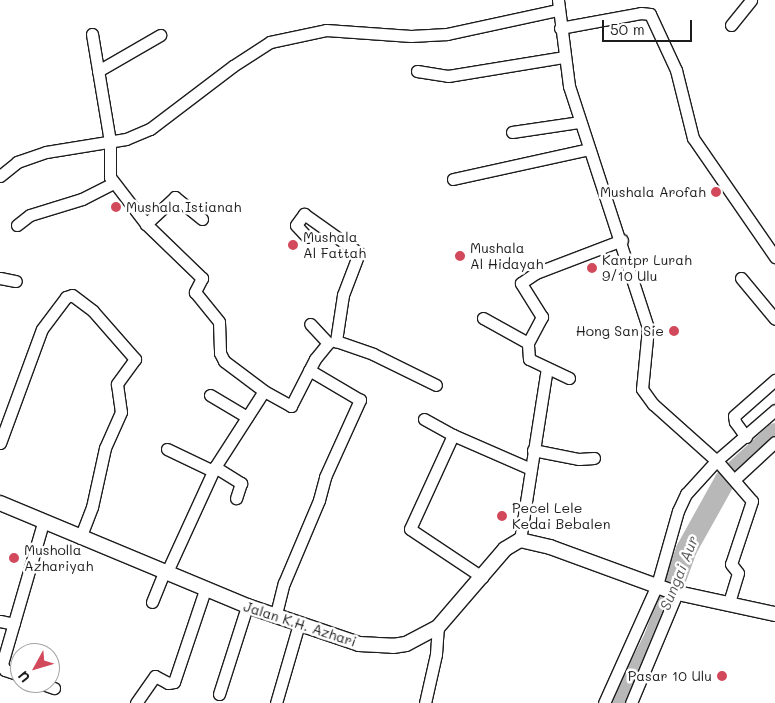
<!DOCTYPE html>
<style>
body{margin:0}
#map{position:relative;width:775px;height:703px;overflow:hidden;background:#fff;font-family:Mali,sans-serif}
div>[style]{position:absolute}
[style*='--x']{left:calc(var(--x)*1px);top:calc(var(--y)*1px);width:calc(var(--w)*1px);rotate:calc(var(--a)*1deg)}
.river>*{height:21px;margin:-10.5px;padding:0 10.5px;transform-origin:10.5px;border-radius:10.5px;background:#b8b8b8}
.roads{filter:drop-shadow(1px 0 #1c1c1c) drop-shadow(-1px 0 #1c1c1c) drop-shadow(0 1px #1c1c1c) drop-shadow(0 -1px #1c1c1c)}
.minor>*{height:11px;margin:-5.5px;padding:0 5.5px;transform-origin:5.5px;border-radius:5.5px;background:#fff}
.tertiary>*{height:14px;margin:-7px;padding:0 7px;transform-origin:7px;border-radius:7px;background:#fff}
.dots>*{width:14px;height:14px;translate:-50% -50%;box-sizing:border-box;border:2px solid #fff;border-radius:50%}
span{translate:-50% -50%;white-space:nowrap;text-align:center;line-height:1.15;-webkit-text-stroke:5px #fff;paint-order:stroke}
.poi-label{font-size:14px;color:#1c1c1c}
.right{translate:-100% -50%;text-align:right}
.left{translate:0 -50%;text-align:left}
.street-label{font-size:14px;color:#1c1c1c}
.water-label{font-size:15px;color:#5a5a5a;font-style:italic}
.north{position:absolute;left:10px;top:643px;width:50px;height:50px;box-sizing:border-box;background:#fff;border:1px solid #a4a4a4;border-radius:50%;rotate:231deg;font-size:14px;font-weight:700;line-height:20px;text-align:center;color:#1c1c1c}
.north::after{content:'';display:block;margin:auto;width:18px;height:22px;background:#d1495b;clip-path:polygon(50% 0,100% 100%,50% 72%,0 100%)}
.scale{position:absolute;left:602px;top:20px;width:90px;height:22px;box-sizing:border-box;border:2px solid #1c1c1c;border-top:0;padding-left:6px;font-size:15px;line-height:18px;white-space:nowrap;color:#1c1c1c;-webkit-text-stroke:4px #fff;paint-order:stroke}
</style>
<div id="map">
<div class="river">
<i style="--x:620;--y:703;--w:74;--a:-62.7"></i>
<i style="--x:654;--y:637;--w:94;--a:-70"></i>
<i style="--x:686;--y:549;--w:80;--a:-60.9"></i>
<i style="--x:725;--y:479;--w:68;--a:-42.6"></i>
</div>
<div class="roads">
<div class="minor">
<i style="--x:558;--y:0;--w:87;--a:82.7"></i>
<i style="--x:569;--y:86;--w:255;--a:71.9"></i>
<i style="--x:648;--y:328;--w:61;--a:95.6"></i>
<i style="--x:642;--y:389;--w:19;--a:54"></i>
<i style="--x:653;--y:404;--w:89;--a:41.8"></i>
<i style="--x:719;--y:463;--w:50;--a:49"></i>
<i style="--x:752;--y:501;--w:66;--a:108.4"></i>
<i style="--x:731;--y:564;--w:11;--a:52"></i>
<i style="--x:738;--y:573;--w:31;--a:107"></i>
<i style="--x:731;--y:25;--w:32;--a:-51"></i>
<i style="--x:560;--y:28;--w:82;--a:-10.5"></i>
<i style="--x:641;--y:13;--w:9;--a:6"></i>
<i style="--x:650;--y:14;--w:62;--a:65.1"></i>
<i style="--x:676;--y:70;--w:70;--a:76"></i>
<i style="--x:693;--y:138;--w:145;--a:55.4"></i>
<i style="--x:92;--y:34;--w:109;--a:80.5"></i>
<i style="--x:110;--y:142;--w:35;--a:90"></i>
<i style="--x:110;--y:177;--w:59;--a:52.5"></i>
<i style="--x:98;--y:71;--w:72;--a:-30.1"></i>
<i style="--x:417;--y:71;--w:31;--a:9"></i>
<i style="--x:448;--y:76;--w:118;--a:-9.3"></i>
<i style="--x:512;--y:132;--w:69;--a:-8.4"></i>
<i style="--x:0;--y:176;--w:22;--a:-39"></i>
<i style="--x:17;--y:162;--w:31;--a:-19"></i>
<i style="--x:46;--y:152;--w:81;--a:-9.2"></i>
<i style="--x:126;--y:139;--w:26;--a:-23"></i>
<i style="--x:150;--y:129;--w:104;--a:-37.2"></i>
<i style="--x:233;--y:66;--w:44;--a:-33"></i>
<i style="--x:270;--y:42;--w:57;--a:-12.1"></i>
<i style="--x:326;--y:30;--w:85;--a:4"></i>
<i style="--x:411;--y:36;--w:36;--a:-3"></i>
<i style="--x:447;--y:34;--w:114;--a:-12.2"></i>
<i style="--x:453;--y:179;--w:139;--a:-12.4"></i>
<i style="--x:202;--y:219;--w:35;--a:-141"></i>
<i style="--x:175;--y:197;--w:40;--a:137"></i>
<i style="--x:146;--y:224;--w:78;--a:44"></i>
<i style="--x:202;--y:278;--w:16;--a:117"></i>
<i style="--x:195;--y:292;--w:38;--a:51"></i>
<i style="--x:219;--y:322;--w:31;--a:88"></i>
<i style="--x:220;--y:353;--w:9;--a:63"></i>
<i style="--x:224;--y:361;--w:50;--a:36.9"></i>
<i style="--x:264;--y:391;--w:31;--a:29"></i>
<i style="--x:291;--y:406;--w:53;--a:-62.9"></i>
<i style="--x:315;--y:359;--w:21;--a:-51"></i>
<i style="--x:328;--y:343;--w:26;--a:-133"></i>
<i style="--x:17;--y:225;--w:16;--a:-38"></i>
<i style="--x:30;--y:215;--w:54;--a:-17.1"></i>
<i style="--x:82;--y:199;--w:35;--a:-27"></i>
<i style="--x:307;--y:237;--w:16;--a:-133"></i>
<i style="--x:296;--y:225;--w:14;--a:-54"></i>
<i style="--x:304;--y:214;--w:67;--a:35.3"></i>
<i style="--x:359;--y:253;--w:45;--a:110.9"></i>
<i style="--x:343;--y:295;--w:47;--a:98.7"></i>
<i style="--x:336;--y:341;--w:39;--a:19"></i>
<i style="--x:373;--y:354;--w:70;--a:26.2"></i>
<i style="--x:0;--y:278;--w:16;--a:11"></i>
<i style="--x:741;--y:278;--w:53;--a:50.3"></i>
<i style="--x:483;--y:318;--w:51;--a:29.1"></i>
<i style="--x:569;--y:378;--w:44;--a:-154.6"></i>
<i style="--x:529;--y:359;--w:16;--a:-94"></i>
<i style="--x:528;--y:343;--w:30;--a:-62"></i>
<i style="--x:542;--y:317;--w:40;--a:-122"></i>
<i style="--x:521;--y:283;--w:18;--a:-34"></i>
<i style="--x:536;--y:273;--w:92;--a:-21"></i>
<i style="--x:210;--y:395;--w:43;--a:30.7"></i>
<i style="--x:424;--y:419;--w:33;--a:29"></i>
<i style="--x:453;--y:435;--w:103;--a:114.6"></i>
<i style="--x:410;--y:529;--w:87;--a:33.7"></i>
<i style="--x:453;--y:435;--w:85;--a:23.6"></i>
<i style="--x:746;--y:437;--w:19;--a:-126"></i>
<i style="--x:735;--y:422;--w:6;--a:-99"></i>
<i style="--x:734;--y:416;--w:55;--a:-41.3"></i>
<i style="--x:0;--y:443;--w:121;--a:-69.8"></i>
<i style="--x:42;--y:329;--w:40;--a:-53"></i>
<i style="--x:66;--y:297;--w:6;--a:-18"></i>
<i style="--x:72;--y:295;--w:26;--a:37"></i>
<i style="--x:93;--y:311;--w:64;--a:48.8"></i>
<i style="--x:135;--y:359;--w:31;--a:126"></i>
<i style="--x:117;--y:384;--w:28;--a:82"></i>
<i style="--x:121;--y:412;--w:39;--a:114"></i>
<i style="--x:105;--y:448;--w:60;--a:102.4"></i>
<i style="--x:92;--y:507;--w:33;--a:111"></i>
<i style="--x:167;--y:449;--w:51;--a:25.6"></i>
<i style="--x:533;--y:450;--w:47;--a:11.1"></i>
<i style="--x:579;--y:459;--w:15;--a:-4"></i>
<i style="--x:215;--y:467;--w:31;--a:32"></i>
<i style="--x:241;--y:483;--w:16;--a:108"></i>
<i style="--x:735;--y:479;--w:54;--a:-42.8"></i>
<i style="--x:520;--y:540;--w:174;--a:-81.1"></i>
<i style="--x:166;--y:574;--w:118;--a:-65.4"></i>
<i style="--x:215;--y:467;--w:90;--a:-57.2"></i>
<i style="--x:152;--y:602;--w:31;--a:-68"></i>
<i style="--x:276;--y:614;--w:32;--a:-76"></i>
<i style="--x:284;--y:583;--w:90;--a:-67.1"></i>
<i style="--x:319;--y:500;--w:24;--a:-75"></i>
<i style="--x:325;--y:477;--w:85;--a:-65.6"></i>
<i style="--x:360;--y:400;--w:59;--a:-149.5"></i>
<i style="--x:0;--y:621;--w:14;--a:12"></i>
<i style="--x:20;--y:675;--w:16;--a:-162"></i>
<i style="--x:5;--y:670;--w:7;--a:-117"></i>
<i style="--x:2;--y:664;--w:147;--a:-73.8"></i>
<i style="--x:40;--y:683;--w:15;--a:20"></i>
<i style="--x:219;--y:694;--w:92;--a:-72.3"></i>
<i style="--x:136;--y:703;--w:33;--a:-55"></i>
<i style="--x:155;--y:676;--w:15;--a:28"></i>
<i style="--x:168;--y:683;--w:6;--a:-9"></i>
<i style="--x:174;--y:682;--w:97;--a:-71.4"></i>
<i style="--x:276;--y:703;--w:82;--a:-73.8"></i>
<i style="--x:425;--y:703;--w:50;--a:-77.3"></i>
<i style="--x:436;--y:654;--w:27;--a:-86"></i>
<i style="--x:604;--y:703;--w:129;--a:-65.8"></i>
<i style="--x:657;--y:585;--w:77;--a:-74.2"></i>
<i style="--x:678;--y:511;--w:19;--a:-65"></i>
<i style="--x:686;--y:494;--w:45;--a:-47.7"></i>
<i style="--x:716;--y:461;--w:78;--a:-40.8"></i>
<i style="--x:631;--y:703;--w:119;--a:-67.3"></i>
</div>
<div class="tertiary">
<i style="--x:0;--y:503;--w:268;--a:22.6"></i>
<i style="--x:247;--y:606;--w:118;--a:18.7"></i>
<i style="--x:359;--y:644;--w:34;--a:3"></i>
<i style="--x:393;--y:646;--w:13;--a:-9"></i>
<i style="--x:406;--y:644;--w:36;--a:-28"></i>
<i style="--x:438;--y:627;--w:103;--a:-49.3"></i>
<i style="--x:505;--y:549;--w:17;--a:-31"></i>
<i style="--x:520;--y:540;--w:31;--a:13"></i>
<i style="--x:550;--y:547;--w:131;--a:20.1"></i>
<i style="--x:673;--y:592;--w:104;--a:12.2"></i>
</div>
</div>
<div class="dots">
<i style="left:716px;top:192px;background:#d1495b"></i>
<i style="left:116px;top:207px;background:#d1495b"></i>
<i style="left:293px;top:245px;background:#d1495b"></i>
<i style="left:460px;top:256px;background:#d1495b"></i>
<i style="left:592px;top:268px;background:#d1495b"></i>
<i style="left:674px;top:331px;background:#d1495b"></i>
<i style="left:502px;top:516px;background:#d1495b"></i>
<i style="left:14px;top:558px;background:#d1495b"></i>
<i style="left:722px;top:676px;background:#d1495b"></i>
</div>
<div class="poi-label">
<span class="right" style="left:706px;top:192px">Mushala Arofah</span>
<span class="left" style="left:126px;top:207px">Mushala Istianah</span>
<span class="left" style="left:303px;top:245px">Mushala<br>Al Fattah</span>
<span class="left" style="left:470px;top:256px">Mushala<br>Al Hidayah</span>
<span class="left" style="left:602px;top:268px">Kantpr Lurah<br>9/10 Ulu</span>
<span class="right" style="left:664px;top:331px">Hong San Sie</span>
<span class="left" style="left:512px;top:516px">Pecel Lele<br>Kedai Bebalen</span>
<span class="left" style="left:24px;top:558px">Musholla<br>Azhariyah</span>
<span class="right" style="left:712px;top:676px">Pasar 10 Ulu</span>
</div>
<div class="street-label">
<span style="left:300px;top:624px;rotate:18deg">Jalan K.H. Azhari</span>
</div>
<div class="water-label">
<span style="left:679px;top:573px;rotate:-68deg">Sungai Aur</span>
</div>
<div class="north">U</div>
<div class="scale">50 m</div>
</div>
